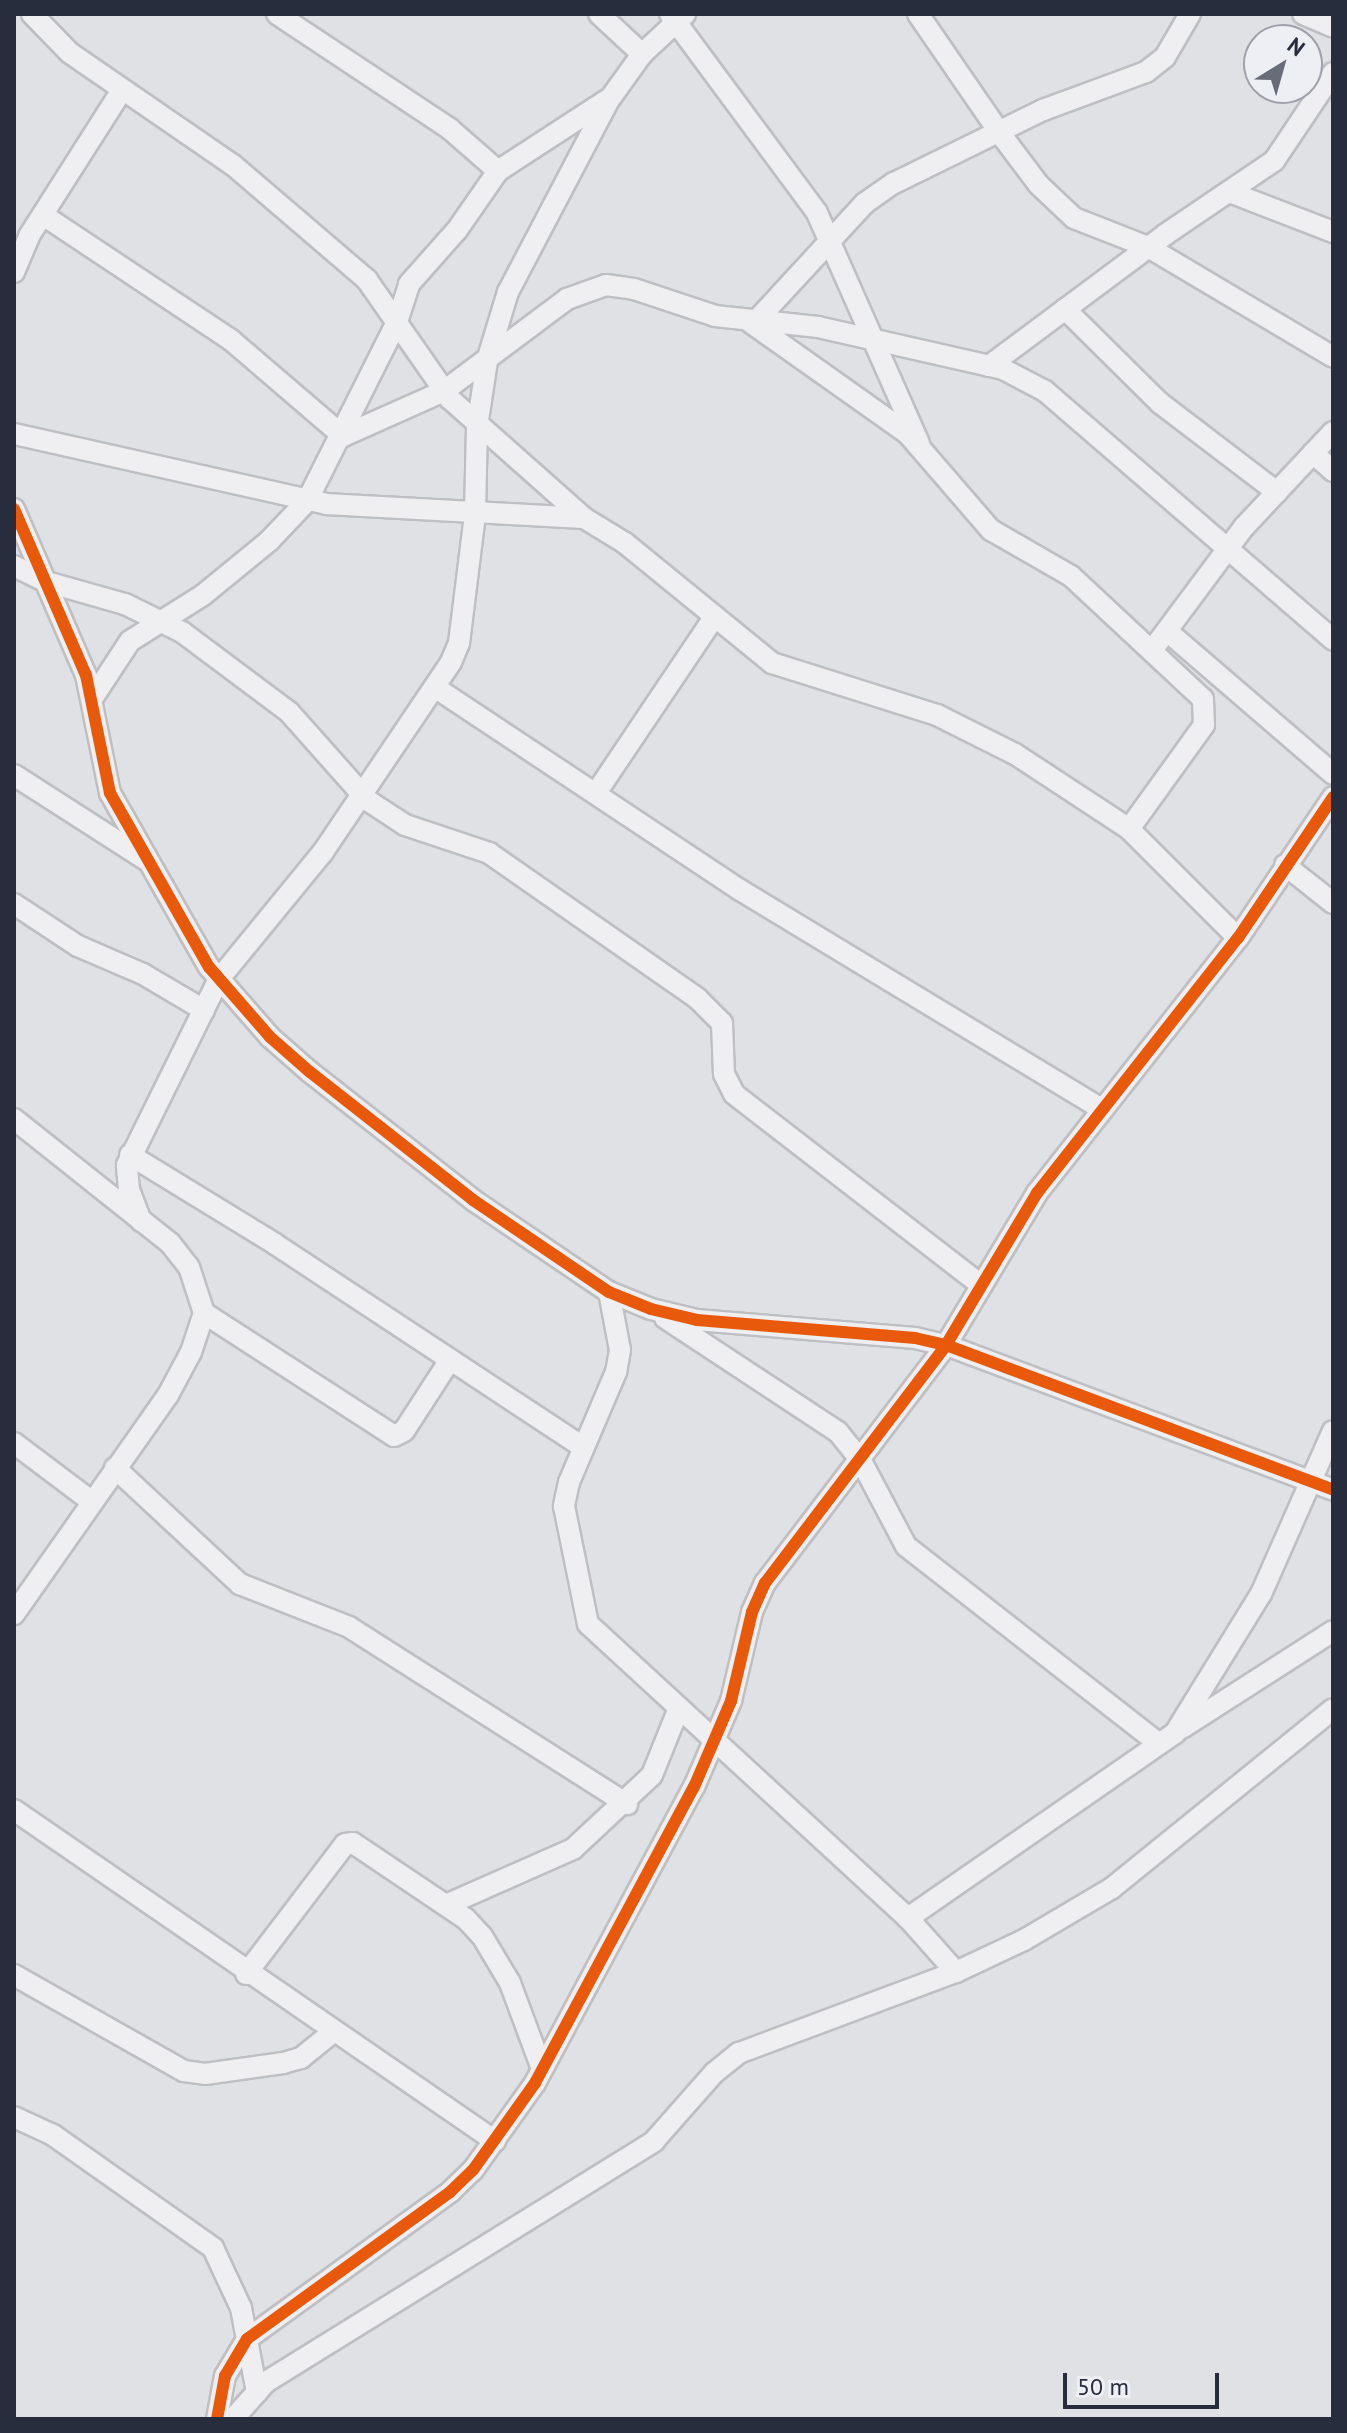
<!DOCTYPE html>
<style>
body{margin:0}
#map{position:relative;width:1347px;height:2433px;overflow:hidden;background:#dfe1e5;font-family:"PT Sans",sans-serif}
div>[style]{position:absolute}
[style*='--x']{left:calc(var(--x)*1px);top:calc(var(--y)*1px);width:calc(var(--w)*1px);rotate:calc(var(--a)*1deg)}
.roads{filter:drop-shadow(2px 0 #bebfc3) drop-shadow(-2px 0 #bebfc3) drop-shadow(0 2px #bebfc3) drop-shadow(0 -2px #bebfc3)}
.minor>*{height:20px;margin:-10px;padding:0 10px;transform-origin:10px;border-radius:10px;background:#efeff1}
.cycleway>*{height:12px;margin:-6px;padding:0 6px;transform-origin:6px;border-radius:6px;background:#e8590c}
span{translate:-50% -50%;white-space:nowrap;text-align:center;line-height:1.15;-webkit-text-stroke:7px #edeff4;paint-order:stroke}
.frame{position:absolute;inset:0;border:16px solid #272d3d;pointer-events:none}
.north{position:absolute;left:1243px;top:24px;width:80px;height:80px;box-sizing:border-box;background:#edeff4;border:2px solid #9ea1ab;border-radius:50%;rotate:37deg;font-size:22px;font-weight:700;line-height:32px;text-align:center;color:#272d3d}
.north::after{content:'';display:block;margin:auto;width:28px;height:36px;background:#676c78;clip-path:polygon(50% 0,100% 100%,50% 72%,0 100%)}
.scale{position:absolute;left:1063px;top:2373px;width:156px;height:36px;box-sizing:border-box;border:4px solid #272d3d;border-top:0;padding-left:10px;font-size:24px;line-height:28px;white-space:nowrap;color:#272d3d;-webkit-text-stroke:6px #edeff4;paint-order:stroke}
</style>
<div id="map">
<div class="roads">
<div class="minor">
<i style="--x:32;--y:14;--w:54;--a:45.7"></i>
<i style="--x:70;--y:53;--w:198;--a:34.5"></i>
<i style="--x:233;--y:165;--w:177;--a:40.6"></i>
<i style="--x:367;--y:280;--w:145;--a:55.1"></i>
<i style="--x:450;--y:399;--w:179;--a:41.6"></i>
<i style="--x:277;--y:14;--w:208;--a:33.6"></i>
<i style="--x:450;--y:129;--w:64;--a:41.2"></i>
<i style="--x:599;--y:14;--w:59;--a:42.9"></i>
<i style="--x:670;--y:14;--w:247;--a:53.5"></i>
<i style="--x:817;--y:213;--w:252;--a:66.1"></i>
<i style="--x:918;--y:14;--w:143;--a:55.5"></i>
<i style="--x:999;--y:132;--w:66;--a:53"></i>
<i style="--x:1039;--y:185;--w:48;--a:43.3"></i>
<i style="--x:1074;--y:218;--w:79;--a:21.4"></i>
<i style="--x:1148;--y:247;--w:215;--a:30.7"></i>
<i style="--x:1303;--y:14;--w:33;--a:23"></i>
<i style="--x:1232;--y:193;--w:108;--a:21.1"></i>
<i style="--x:43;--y:215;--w:226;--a:33.6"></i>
<i style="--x:231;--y:340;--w:148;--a:40.6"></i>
<i style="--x:343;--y:436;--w:111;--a:-24"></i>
<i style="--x:444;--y:391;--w:154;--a:-36.8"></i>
<i style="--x:567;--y:299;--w:41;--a:-19.7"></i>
<i style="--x:606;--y:285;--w:28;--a:8"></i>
<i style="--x:634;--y:289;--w:85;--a:18.4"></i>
<i style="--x:715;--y:316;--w:104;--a:6.1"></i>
<i style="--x:818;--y:327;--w:190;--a:12.8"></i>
<i style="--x:1003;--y:369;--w:47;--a:27.6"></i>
<i style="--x:1045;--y:391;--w:381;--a:40.8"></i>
<i style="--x:14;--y:272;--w:39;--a:-67"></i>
<i style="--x:29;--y:236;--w:173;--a:-57.5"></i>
<i style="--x:1065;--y:309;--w:134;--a:44.7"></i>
<i style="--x:1160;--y:403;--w:147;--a:37.3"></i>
<i style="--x:757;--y:320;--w:159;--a:-47.3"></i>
<i style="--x:865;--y:203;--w:35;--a:-35"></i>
<i style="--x:894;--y:183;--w:166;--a:-26.1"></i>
<i style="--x:1043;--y:110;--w:110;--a:-20.3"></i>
<i style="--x:1146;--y:72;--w:24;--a:-38"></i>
<i style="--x:1165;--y:57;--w:50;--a:-59.8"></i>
<i style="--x:750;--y:322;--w:194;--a:35.3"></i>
<i style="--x:908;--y:434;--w:127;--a:49.2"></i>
<i style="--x:991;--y:530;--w:92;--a:29.9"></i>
<i style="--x:1071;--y:576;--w:180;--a:43"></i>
<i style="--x:1203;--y:699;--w:26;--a:88"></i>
<i style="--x:1204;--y:725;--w:128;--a:125.8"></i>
<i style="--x:989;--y:366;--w:221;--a:-36.7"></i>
<i style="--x:1166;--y:234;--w:130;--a:-34.1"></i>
<i style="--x:1274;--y:161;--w:106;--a:-56.2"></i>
<i style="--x:14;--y:434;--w:320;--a:12.6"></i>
<i style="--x:326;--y:504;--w:258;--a:3.1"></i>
<i style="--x:584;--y:518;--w:48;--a:31.4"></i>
<i style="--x:625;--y:543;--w:190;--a:39.2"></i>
<i style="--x:772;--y:663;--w:173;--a:17.5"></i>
<i style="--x:937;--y:715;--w:87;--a:26.6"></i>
<i style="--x:1015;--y:754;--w:136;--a:33.3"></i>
<i style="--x:1129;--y:829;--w:154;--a:45"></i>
<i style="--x:1313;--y:453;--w:27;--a:42"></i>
<i style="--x:14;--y:509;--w:181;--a:66.6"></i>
<i style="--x:86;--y:675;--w:120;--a:78.5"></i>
<i style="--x:110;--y:793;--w:200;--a:60.4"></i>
<i style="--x:209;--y:967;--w:93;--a:48.9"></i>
<i style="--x:270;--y:1037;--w:53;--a:41.2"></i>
<i style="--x:310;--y:1072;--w:207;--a:38.1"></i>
<i style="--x:473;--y:1200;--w:164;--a:34.1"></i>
<i style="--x:609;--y:1292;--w:45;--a:22"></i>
<i style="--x:651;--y:1309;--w:47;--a:13.4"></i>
<i style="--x:697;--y:1320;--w:219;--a:4.7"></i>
<i style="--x:915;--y:1338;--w:32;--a:13"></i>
<i style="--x:946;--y:1345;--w:413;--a:20.5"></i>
<i style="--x:14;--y:566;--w:37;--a:26"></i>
<i style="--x:47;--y:582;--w:81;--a:15.8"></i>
<i style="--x:125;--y:604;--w:64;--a:26.2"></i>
<i style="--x:182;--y:632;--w:134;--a:36.8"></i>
<i style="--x:289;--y:712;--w:118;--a:48.4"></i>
<i style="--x:367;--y:800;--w:45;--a:33.3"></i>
<i style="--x:405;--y:825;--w:89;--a:18.4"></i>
<i style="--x:489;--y:853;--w:254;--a:34.9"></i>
<i style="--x:697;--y:998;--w:35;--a:45"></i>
<i style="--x:722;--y:1023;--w:51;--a:87.8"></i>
<i style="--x:724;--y:1074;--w:22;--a:63"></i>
<i style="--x:734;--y:1094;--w:311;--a:37.7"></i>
<i style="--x:1167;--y:631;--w:219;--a:40.7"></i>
<i style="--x:1153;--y:649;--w:152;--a:-53.3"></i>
<i style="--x:1244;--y:527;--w:130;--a:-46.9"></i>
<i style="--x:436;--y:688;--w:365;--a:33.6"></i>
<i style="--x:740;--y:890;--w:423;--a:31.2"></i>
<i style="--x:92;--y:699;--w:69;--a:-56.8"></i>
<i style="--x:130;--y:641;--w:86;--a:-32.2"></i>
<i style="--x:203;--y:595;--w:85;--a:-39.3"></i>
<i style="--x:269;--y:541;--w:55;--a:-46.5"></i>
<i style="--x:307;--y:501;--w:200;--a:-63.3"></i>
<i style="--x:397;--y:322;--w:40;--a:-72"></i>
<i style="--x:409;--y:284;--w:72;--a:-48.4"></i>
<i style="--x:457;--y:230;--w:72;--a:-55.2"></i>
<i style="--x:498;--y:171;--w:130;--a:-33.1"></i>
<i style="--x:14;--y:775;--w:156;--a:32.7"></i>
<i style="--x:596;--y:793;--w:213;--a:-56.1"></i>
<i style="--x:1285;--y:865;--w:61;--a:38.4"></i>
<i style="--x:14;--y:904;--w:77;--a:33.3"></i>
<i style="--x:78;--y:946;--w:71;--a:23.3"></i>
<i style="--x:143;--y:974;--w:71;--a:30.5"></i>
<i style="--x:14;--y:1119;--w:199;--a:38.5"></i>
<i style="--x:170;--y:1243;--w:31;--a:52"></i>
<i style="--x:189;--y:1267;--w:48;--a:71.9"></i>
<i style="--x:204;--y:1313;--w:41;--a:108.4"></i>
<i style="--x:191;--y:1352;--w:49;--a:118.1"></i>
<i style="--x:168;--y:1395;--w:268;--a:125.1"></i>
<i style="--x:130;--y:1155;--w:170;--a:31.5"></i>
<i style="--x:275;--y:1244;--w:369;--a:33.4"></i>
<i style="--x:141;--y:1221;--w:33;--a:-111"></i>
<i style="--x:129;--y:1190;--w:25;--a:-95"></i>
<i style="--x:127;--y:1165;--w:208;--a:-63.7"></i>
<i style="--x:219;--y:979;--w:164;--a:-50.7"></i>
<i style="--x:323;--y:852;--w:229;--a:-56"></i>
<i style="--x:451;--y:662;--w:21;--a:-67"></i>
<i style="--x:459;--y:643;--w:130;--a:-82.9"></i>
<i style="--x:475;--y:514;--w:87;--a:-88.7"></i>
<i style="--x:477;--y:427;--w:67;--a:-81.4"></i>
<i style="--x:487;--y:361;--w:72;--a:-73.1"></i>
<i style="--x:508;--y:292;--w:217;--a:-62.3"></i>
<i style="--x:609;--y:100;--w:57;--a:-54.3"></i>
<i style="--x:642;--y:54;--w:59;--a:-42.9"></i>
<i style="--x:609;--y:1292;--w:59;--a:79.3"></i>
<i style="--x:620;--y:1350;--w:22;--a:100"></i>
<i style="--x:616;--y:1372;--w:120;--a:113.1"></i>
<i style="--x:569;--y:1482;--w:25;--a:102"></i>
<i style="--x:564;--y:1506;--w:120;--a:78.5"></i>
<i style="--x:588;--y:1624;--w:435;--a:42.6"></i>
<i style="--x:908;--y:1918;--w:72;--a:48.4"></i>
<i style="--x:204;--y:1313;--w:226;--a:32.9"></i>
<i style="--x:394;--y:1436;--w:11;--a:-27"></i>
<i style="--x:404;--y:1431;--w:85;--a:-57.1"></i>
<i style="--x:665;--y:1318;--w:207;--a:33.4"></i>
<i style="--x:838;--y:1432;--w:35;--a:51"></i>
<i style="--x:860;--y:1459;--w:98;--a:62.1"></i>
<i style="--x:906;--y:1546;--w:321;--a:38"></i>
<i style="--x:14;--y:1443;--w:96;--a:37"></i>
<i style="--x:115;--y:1468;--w:171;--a:42.9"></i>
<i style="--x:240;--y:1584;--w:117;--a:21.5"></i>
<i style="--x:349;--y:1627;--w:330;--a:32.5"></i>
<i style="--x:1182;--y:1728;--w:179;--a:-32.7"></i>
<i style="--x:14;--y:1810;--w:584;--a:34.53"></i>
<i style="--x:446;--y:1905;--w:139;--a:-23.8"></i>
<i style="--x:573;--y:1849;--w:108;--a:-43.1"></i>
<i style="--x:652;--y:1775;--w:72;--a:-68.1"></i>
<i style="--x:908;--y:1918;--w:325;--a:-34.7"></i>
<i style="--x:1175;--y:1733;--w:163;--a:-58.3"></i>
<i style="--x:1261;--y:1594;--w:178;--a:-66.2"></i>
<i style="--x:246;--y:1974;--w:163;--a:-52.7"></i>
<i style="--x:345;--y:1844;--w:8;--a:-7"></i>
<i style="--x:353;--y:1843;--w:136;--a:33.9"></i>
<i style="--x:466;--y:1919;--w:23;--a:47"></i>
<i style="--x:482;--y:1936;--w:55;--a:59.2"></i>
<i style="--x:510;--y:1983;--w:92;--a:69.6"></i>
<i style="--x:14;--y:1975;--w:195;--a:29.5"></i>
<i style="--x:184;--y:2071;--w:21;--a:8"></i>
<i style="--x:205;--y:2074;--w:79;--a:-8"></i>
<i style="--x:283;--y:2063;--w:19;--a:-16"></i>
<i style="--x:301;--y:2058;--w:40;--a:-39"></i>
<i style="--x:14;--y:2117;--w:43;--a:24.8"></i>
<i style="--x:53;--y:2135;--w:196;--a:35.2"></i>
<i style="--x:213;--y:2248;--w:66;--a:65"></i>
<i style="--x:241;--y:2308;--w:86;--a:79.3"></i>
<i style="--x:217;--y:2419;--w:44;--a:-79.5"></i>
<i style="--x:225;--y:2376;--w:43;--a:-59.3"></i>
<i style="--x:247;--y:2339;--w:251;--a:-35.9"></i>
<i style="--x:450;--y:2192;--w:32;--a:-44"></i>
<i style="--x:473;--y:2170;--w:107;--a:-54.5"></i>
<i style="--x:535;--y:2083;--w:336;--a:-61.8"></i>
<i style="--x:694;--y:1787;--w:94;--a:-66.7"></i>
<i style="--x:731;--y:1701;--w:91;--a:-76.7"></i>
<i style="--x:752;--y:1612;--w:32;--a:-66"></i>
<i style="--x:765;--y:1583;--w:299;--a:-52.7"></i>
<i style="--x:946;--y:1345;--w:177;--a:-59.1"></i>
<i style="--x:1037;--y:1193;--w:325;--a:-51.8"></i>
<i style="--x:1238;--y:938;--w:170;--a:-56"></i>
<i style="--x:233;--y:2419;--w:50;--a:-48.3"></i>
<i style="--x:266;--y:2382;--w:457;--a:-31.8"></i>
<i style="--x:654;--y:2141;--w:91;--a:-48.6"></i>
<i style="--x:714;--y:2073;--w:32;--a:-39"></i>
<i style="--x:739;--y:2053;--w:232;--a:-20.5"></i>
<i style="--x:956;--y:1972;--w:75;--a:-25.2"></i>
<i style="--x:1024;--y:1940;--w:102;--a:-30.6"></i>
<i style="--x:1112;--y:1888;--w:284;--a:-39"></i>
</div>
</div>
<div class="cycleway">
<i style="--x:14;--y:509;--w:181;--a:66.6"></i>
<i style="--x:86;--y:675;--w:120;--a:78.5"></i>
<i style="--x:110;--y:793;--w:200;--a:60.4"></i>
<i style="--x:209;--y:967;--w:93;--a:48.9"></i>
<i style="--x:270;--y:1037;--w:53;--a:41.2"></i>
<i style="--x:310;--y:1072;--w:207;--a:38.1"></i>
<i style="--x:473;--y:1200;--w:164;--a:34.1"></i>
<i style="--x:609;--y:1292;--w:45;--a:22"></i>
<i style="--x:651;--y:1309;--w:47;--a:13.4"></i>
<i style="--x:697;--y:1320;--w:219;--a:4.7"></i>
<i style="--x:915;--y:1338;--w:32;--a:13"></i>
<i style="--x:946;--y:1345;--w:413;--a:20.5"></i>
<i style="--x:217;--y:2419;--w:44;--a:-79.5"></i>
<i style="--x:225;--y:2376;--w:43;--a:-59.3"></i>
<i style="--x:247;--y:2339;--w:251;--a:-35.9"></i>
<i style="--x:450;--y:2192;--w:32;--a:-44"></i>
<i style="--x:473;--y:2170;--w:107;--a:-54.5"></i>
<i style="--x:535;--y:2083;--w:336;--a:-61.8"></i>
<i style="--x:694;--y:1787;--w:94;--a:-66.7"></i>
<i style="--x:731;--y:1701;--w:91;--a:-76.7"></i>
<i style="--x:752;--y:1612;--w:32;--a:-66"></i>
<i style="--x:765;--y:1583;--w:299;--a:-52.7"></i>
<i style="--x:946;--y:1345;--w:177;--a:-59.1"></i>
<i style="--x:1037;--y:1193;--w:325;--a:-51.8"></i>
<i style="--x:1238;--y:938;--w:170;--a:-56"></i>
</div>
<div class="frame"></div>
<div class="north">N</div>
<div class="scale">50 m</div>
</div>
